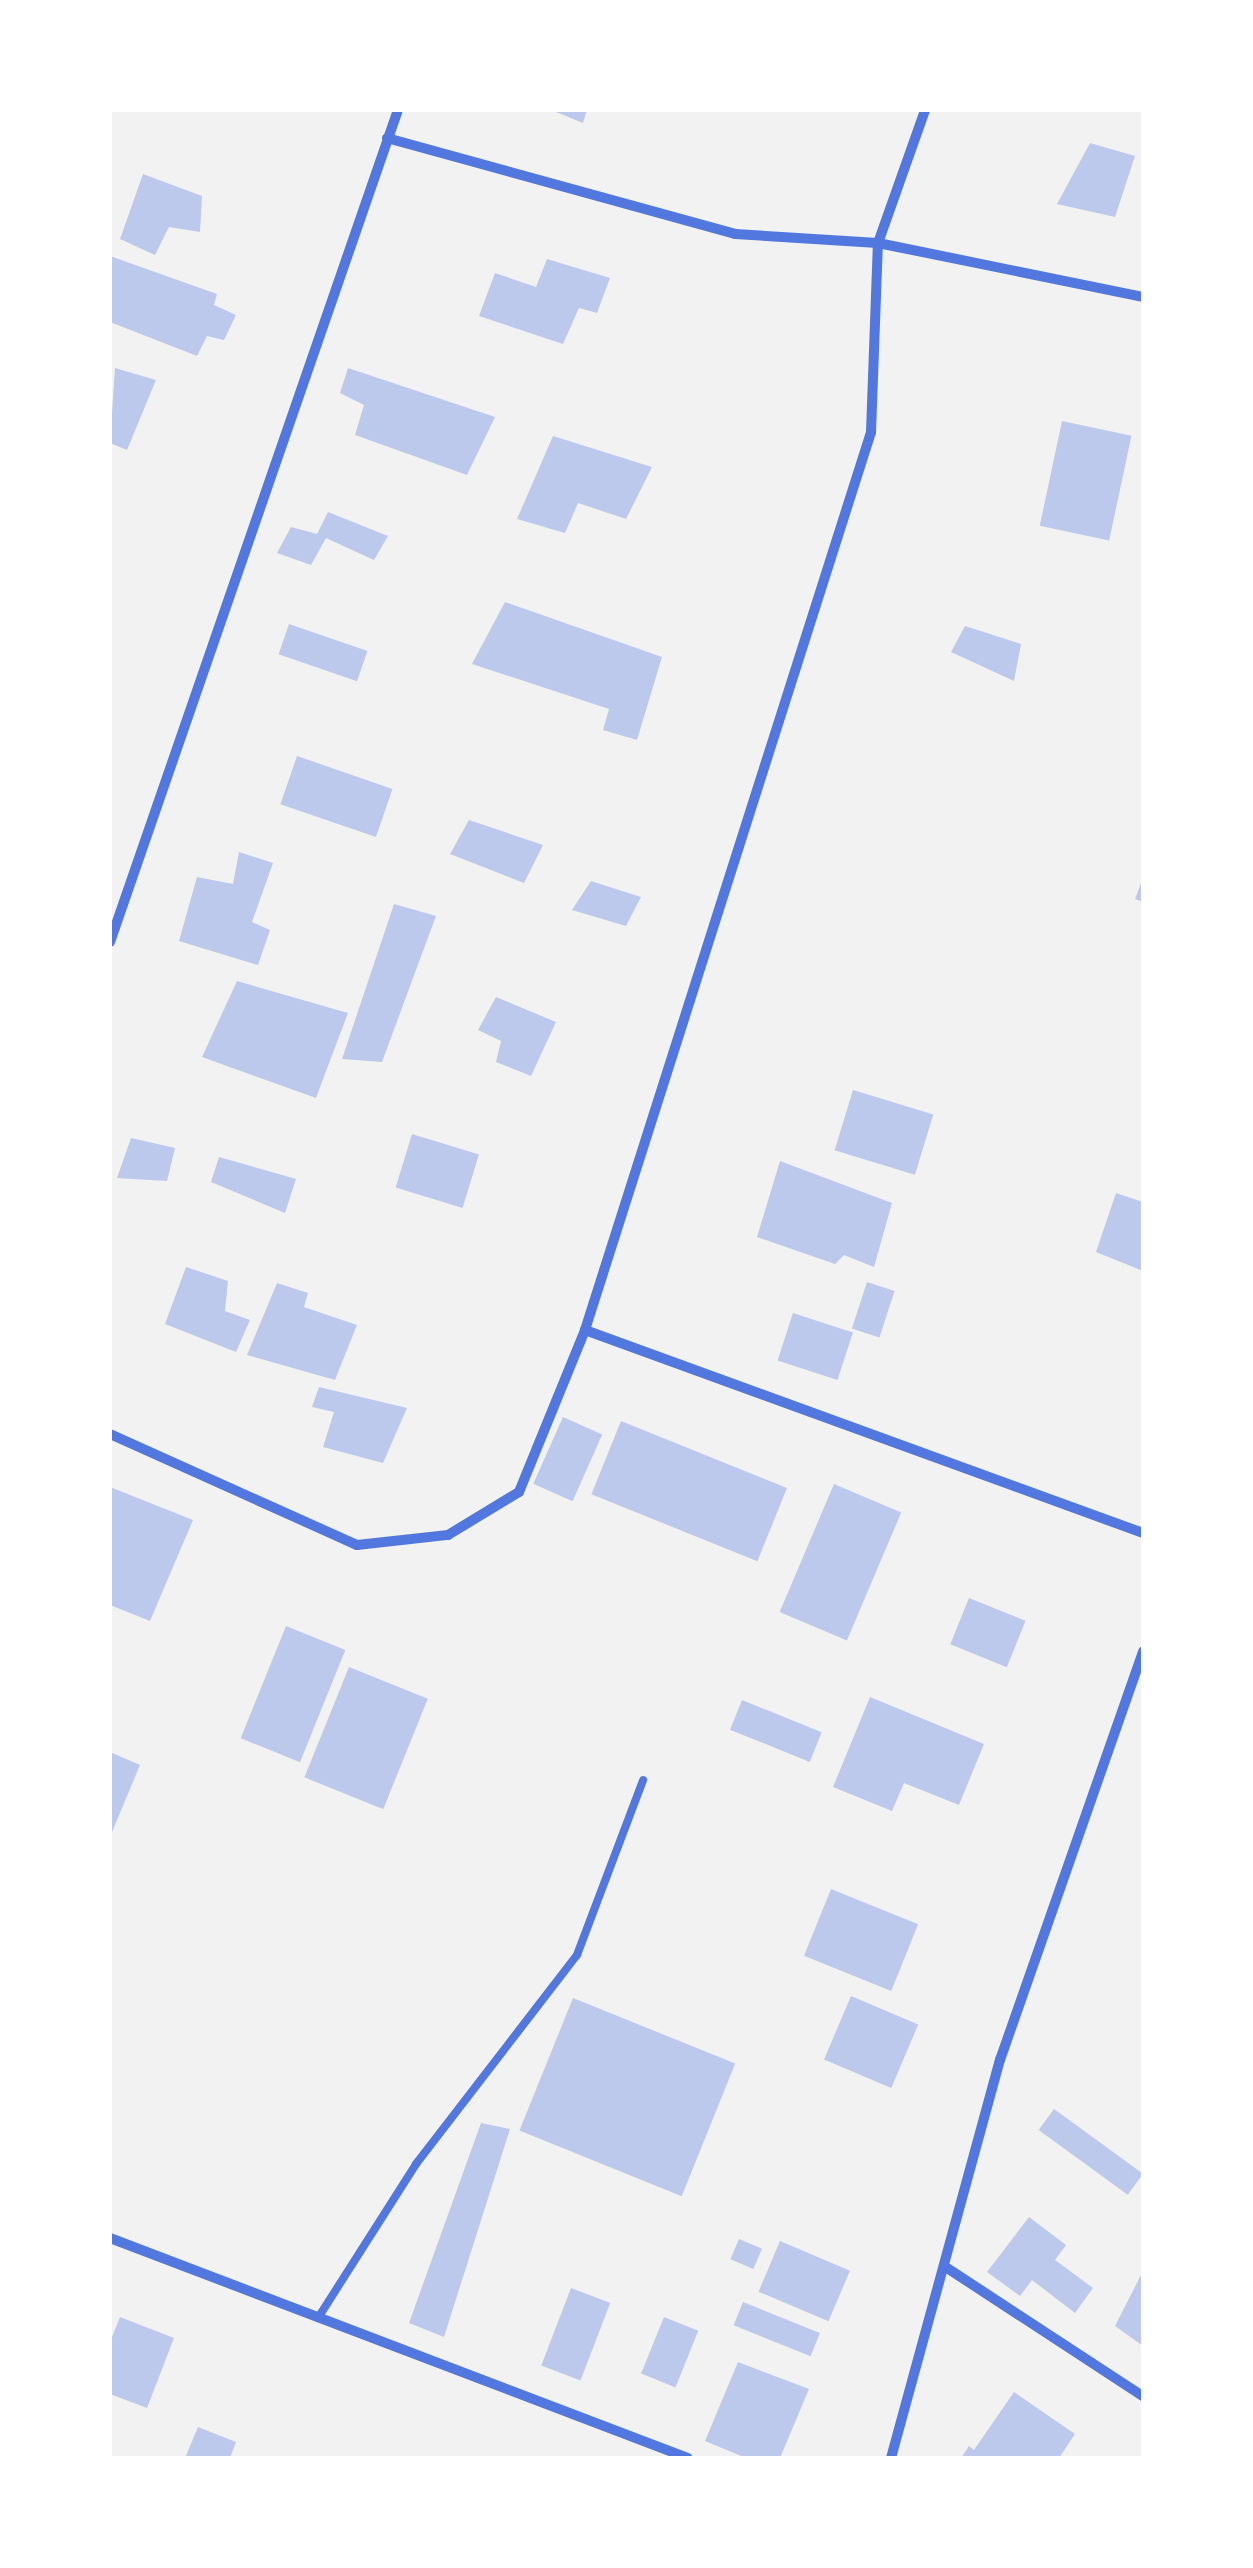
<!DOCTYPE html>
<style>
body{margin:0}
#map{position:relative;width:1253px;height:2568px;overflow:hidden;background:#f2f2f2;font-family:"DejaVu Sans",sans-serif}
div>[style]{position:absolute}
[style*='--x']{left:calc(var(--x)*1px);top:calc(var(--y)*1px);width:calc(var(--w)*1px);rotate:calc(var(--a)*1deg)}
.building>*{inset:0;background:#bdc9ec;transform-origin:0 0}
.service>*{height:8px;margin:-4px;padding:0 4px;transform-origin:4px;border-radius:4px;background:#5277de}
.minor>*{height:10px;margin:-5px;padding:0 5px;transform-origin:5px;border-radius:5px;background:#5277de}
span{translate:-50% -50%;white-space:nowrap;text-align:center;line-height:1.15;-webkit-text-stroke:8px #fff;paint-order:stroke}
.frame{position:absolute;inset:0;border:112px solid #fff;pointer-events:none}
</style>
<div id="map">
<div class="building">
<i style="clip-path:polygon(551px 110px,587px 110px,583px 123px)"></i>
<i style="clip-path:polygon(1090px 143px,1135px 156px,1115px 217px,1057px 204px)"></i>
<i style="clip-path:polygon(143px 174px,202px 196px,200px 232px,169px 227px,155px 255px,120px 239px)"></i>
<i style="clip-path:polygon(110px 256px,217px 294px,214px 305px,236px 315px,224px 340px,207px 336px,197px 356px,110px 322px)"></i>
<i style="clip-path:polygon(547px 259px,610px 278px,597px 313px,579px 308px,563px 344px,479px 316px,495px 273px,536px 287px)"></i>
<i style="clip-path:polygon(115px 368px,156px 380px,127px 450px,110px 443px)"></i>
<i style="clip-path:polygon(348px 368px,495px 417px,467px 475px,355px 435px,364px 405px,340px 393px)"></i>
<i style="left:1062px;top:421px;width:71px;height:107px;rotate:12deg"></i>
<i style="clip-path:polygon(553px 436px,652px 467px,626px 519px,578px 503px,565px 533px,517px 519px)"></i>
<i style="clip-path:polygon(328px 512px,388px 536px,374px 560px,326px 538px,311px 565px,277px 553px,291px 527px,317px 534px)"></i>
<i style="clip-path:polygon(505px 602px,662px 657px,637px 740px,603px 730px,609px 709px,472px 664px)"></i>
<i style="left:289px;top:624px;width:83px;height:32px;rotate:19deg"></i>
<i style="clip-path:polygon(965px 626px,1021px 644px,1014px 681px,951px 652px)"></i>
<i style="left:297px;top:756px;width:101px;height:51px;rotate:19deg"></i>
<i style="clip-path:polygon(469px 820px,543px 845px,524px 883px,450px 854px)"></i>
<i style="clip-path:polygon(239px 852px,273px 863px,252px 922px,270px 930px,258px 965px,179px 941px,197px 877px,233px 884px)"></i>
<i style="clip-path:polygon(1143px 878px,1143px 902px,1135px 899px)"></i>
<i style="clip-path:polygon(591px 881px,641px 897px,626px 926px,572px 910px)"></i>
<i style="clip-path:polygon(394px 904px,436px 916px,382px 1062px,342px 1059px)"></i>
<i style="clip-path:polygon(237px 981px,348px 1013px,316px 1098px,202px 1057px)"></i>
<i style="clip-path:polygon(496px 997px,556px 1022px,531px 1076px,496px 1062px,501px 1041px,478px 1030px)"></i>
<i style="left:853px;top:1090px;width:84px;height:63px;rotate:17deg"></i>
<i style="left:412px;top:1134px;width:70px;height:56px;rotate:17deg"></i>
<i style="clip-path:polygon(131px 1138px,175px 1148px,167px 1181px,117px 1178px)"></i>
<i style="clip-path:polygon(219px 1157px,296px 1179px,285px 1213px,211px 1182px)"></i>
<i style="clip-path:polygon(780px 1161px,892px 1203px,874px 1267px,844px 1255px,835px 1264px,757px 1237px)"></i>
<i style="clip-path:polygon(1116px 1193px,1143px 1202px,1143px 1271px,1096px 1252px)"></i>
<i style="clip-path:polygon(186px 1267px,228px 1281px,225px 1311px,250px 1320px,236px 1352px,165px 1324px)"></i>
<i style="left:867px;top:1282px;width:29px;height:49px;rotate:18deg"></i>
<i style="clip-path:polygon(277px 1283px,308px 1293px,304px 1307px,357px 1325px,335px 1380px,247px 1355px)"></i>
<i style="left:793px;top:1313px;width:63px;height:50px;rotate:18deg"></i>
<i style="clip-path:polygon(319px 1387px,407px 1408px,383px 1463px,323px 1447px,334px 1412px,312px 1407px)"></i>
<i style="left:563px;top:1417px;width:43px;height:73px;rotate:24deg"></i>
<i style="left:621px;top:1421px;width:179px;height:79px;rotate:22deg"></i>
<i style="left:834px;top:1484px;width:73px;height:139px;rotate:23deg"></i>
<i style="clip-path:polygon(110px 1487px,193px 1520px,150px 1621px,110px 1605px)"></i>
<i style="left:969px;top:1598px;width:61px;height:50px;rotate:22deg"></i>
<i style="left:286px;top:1626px;width:64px;height:121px;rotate:22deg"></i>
<i style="left:349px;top:1667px;width:85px;height:119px;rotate:22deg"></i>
<i style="clip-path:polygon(870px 1697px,984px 1744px,959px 1805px,904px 1783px,892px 1811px,833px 1787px)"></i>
<i style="left:742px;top:1700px;width:86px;height:32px;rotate:22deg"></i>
<i style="clip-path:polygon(110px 1752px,140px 1765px,110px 1837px)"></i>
<i style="left:831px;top:1889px;width:94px;height:72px;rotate:22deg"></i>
<i style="left:851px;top:1996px;width:73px;height:69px;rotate:23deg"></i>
<i style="left:573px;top:1998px;width:175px;height:143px;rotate:22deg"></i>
<i style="left:1054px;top:2109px;width:110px;height:26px;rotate:36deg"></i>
<i style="clip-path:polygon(481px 2123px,510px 2129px,444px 2337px,409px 2323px)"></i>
<i style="clip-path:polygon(1029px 2217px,1066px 2245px,1055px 2260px,1093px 2288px,1075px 2313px,1032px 2280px,1020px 2296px,987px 2272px)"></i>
<i style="left:739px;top:2239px;width:25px;height:22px;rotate:23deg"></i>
<i style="left:780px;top:2241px;width:76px;height:55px;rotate:23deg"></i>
<i style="clip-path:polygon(1143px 2271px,1143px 2346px,1115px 2326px)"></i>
<i style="left:571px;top:2288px;width:42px;height:83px;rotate:21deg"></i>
<i style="left:743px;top:2302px;width:83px;height:25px;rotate:22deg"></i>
<i style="clip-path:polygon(120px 2317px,174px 2338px,147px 2408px,110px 2394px,110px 2342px)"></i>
<i style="left:664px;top:2317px;width:37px;height:61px;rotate:22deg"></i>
<i style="clip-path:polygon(738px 2362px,809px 2389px,780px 2458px,746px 2458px,705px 2441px)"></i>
<i style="clip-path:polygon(1014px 2392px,1075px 2434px,1059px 2458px,961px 2458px,969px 2446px,974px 2450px)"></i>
<i style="clip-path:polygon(198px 2427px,236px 2442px,230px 2458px,185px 2458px)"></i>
</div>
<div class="service">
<i style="--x:318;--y:2318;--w:183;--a:-57.5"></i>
<i style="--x:416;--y:2164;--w:264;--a:-52.4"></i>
<i style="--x:577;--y:1955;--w:187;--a:-69.3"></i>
</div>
<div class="minor">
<i style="--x:387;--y:138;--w:361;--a:15.4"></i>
<i style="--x:735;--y:234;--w:143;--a:3.6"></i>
<i style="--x:878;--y:243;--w:270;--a:11.5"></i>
<i style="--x:110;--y:942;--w:880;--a:-70.91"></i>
<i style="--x:585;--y:1330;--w:594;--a:19.99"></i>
<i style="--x:110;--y:1434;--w:271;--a:24.2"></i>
<i style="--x:357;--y:1545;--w:92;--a:-6.3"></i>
<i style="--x:448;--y:1535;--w:83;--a:-31.2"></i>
<i style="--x:519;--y:1492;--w:175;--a:-67.8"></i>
<i style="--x:585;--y:1330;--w:942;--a:-72.33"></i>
<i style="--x:871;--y:432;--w:189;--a:-87.9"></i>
<i style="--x:878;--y:243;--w:141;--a:-70.5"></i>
<i style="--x:110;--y:2238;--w:618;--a:20.84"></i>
<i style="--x:944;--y:2266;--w:238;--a:33.2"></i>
<i style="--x:891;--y:2458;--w:413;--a:-74.7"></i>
<i style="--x:1000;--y:2060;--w:433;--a:-70.7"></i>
</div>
<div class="frame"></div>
</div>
